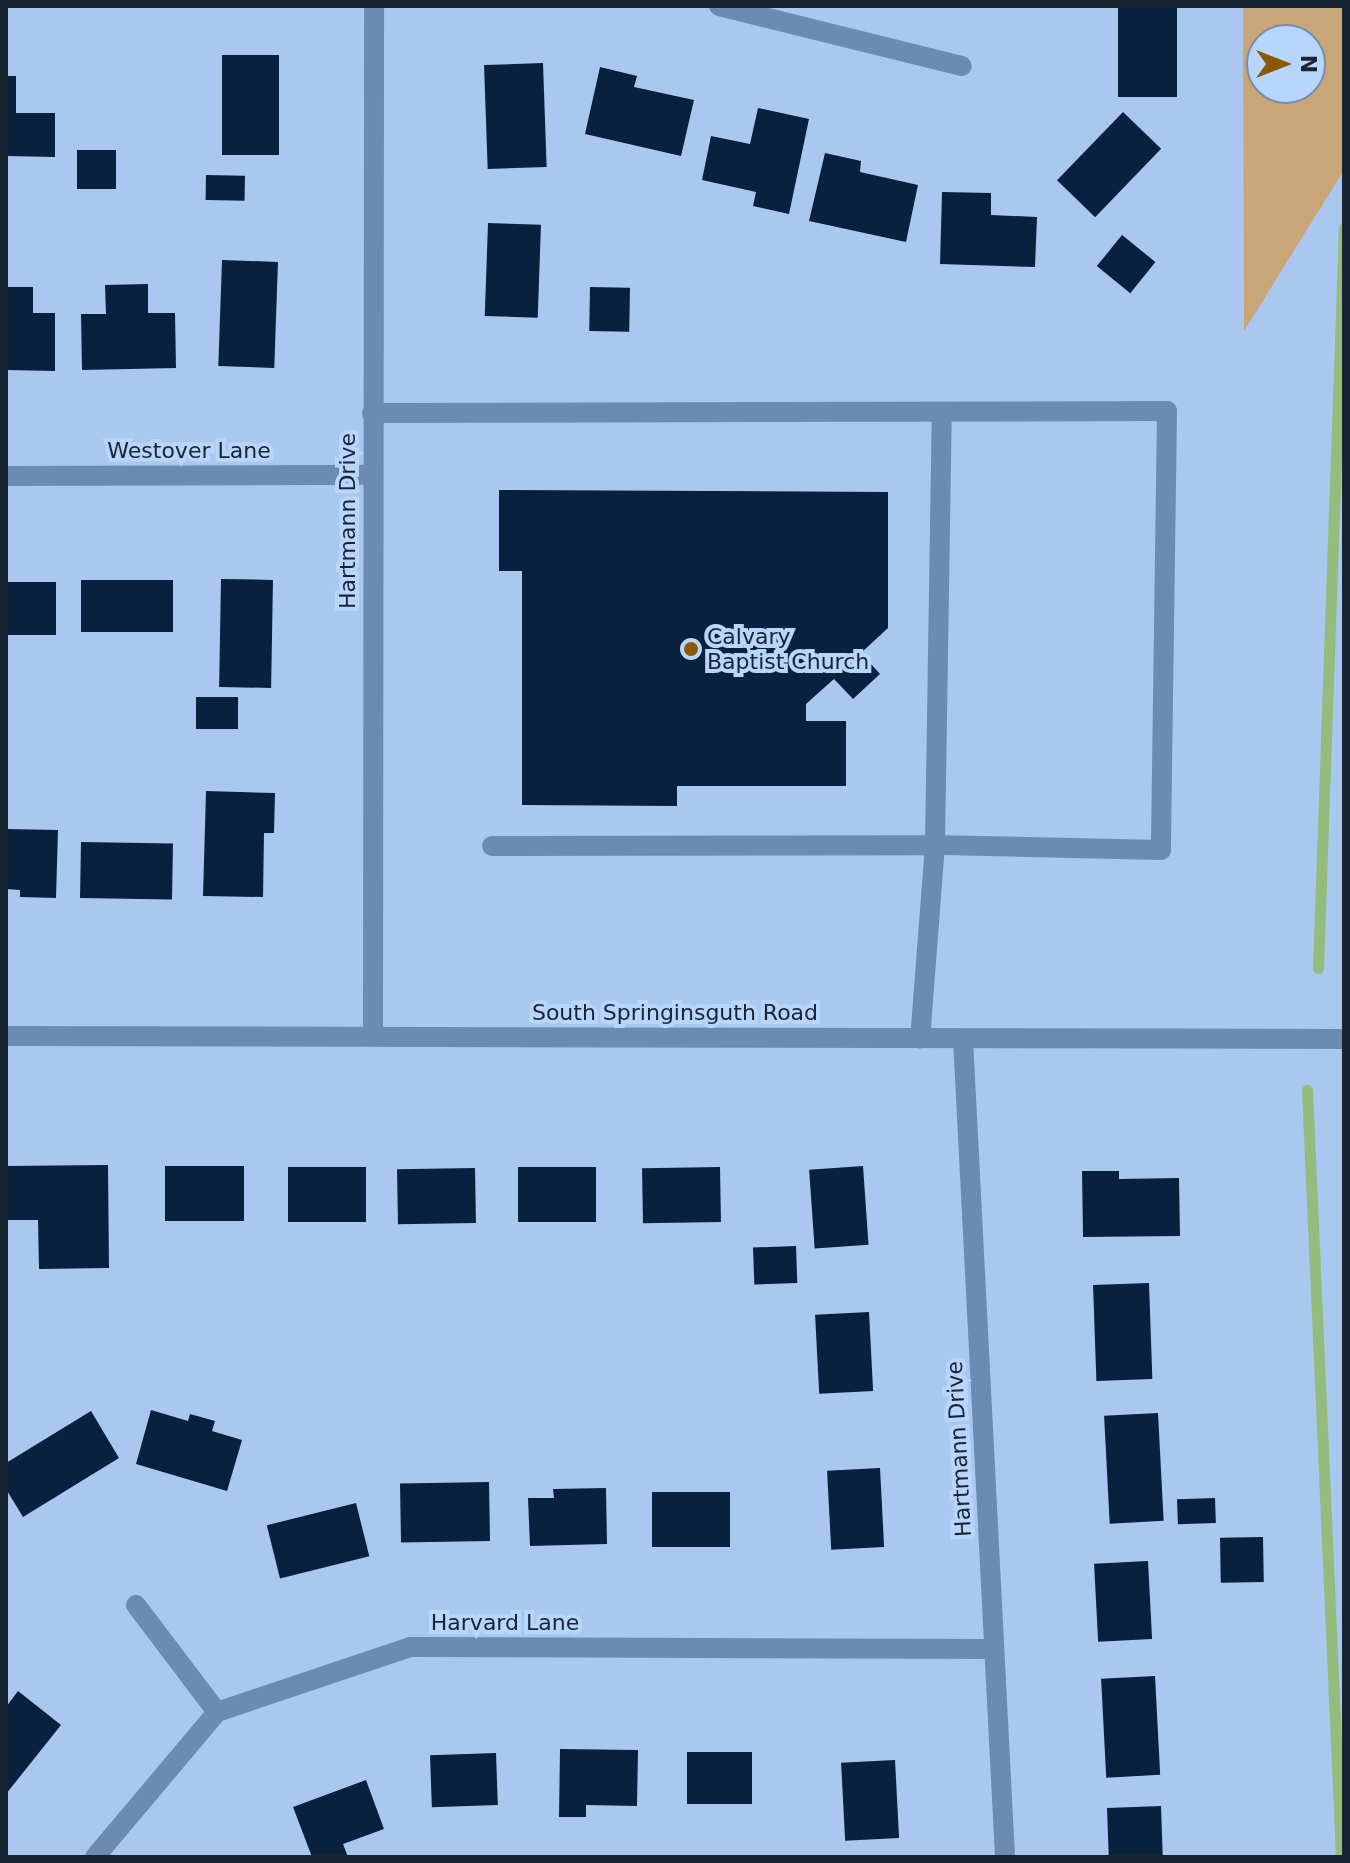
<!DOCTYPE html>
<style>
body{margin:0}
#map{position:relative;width:1350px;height:1863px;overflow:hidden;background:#aac8ef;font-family:"DejaVu Sans",sans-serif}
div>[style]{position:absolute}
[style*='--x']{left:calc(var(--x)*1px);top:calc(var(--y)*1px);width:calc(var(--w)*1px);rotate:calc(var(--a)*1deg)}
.green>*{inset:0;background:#c8a677}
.stream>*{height:11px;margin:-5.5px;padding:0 5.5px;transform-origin:5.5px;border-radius:5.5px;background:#93bc7d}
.building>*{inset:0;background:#08213e;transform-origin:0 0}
.minor>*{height:20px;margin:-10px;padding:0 10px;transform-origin:10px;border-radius:10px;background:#6c8bb3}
.dots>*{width:22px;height:22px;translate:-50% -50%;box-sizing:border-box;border:4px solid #b7d5fd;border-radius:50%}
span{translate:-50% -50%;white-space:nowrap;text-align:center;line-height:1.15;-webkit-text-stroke:8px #b7d5fd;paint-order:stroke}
.street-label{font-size:22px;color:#192433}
.poi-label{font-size:22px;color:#192433}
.left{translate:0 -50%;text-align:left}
.frame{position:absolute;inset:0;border:8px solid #192433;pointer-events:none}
.north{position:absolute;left:1246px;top:24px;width:80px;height:80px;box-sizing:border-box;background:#b7d5fd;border:2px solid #788eac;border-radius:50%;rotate:90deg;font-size:22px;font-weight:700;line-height:32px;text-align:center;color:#192433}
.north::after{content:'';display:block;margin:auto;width:28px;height:36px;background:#895b00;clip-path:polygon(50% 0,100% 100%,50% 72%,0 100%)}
</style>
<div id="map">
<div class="green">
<i style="clip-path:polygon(evenodd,1243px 6px,1344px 6px,1344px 170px,1244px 331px,1243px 6px,1262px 40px,1310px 40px,1310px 88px,1262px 88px,1262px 40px)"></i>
</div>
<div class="stream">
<i style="--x:1318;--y:968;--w:741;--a:-87.99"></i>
<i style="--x:1307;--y:1090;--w:768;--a:87.46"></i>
</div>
<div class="building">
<i style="left:1118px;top:6px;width:59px;height:91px"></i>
<i style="left:222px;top:55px;width:57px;height:100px"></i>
<i style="left:543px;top:63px;width:104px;height:59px;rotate:88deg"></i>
<i style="clip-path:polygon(600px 67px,637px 76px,634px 87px,694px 100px,681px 156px,585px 134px)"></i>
<i style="clip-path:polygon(6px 76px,16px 76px,16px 113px,55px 113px,55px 157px,6px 156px)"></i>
<i style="clip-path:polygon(758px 108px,809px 119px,789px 214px,753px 206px,756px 192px,702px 180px,711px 136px,750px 144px)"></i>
<i style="left:1123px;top:112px;width:53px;height:95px;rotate:44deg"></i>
<i style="left:77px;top:150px;width:39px;height:39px"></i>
<i style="clip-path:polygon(825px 153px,861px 161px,860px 172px,918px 185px,906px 242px,809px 221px)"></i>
<i style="left:206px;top:175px;width:39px;height:25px;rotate:1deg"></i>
<i style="clip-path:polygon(942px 192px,991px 193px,991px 215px,1037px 217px,1035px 267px,940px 264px)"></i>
<i style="left:488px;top:223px;width:53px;height:93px;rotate:2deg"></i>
<i style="left:1122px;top:235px;width:43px;height:40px;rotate:39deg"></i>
<i style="left:222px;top:260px;width:56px;height:106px;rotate:2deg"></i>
<i style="clip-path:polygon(148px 284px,148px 313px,175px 313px,176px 368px,82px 370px,81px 314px,106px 314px,105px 285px)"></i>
<i style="clip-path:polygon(6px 287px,33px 287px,33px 313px,55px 313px,55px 371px,6px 370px)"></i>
<i style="left:590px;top:287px;width:40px;height:44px;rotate:1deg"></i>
<i style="clip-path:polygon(499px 490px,888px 492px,888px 628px,861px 653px,880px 674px,853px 699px,834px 679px,806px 704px,806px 721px,846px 721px,846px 786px,677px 786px,677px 806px,522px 805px,522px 571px,499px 571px)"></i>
<i style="left:221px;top:579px;width:52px;height:108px;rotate:1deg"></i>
<i style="left:173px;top:580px;width:52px;height:92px;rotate:90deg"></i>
<i style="left:6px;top:582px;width:50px;height:53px"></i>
<i style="left:196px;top:697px;width:42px;height:32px"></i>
<i style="clip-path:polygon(206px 791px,275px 793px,274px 833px,264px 833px,263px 897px,203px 896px)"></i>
<i style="clip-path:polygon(6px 829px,58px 830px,56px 898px,20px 897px,20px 890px,6px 889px)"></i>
<i style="left:81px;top:842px;width:92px;height:56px;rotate:1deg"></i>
<i style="clip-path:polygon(108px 1165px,109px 1268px,39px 1269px,38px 1220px,6px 1220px,6px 1166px)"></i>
<i style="left:165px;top:1166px;width:79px;height:55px"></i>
<i style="left:863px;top:1166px;width:79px;height:54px;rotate:86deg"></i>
<i style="left:366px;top:1167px;width:55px;height:78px;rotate:90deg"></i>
<i style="left:596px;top:1167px;width:55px;height:78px;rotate:90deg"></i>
<i style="left:720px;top:1167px;width:55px;height:78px;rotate:89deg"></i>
<i style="left:475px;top:1168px;width:55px;height:78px;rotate:89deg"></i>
<i style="clip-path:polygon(1082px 1171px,1119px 1171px,1119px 1179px,1179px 1178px,1180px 1236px,1083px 1237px)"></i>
<i style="left:796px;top:1246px;width:37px;height:43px;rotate:88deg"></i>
<i style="left:1149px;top:1283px;width:96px;height:56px;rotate:88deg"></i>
<i style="left:869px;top:1312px;width:79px;height:54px;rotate:87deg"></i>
<i style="clip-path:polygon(151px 1410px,188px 1421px,190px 1414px,215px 1421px,212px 1431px,242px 1440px,227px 1491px,136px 1464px)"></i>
<i style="clip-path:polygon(91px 1411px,119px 1458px,23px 1517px,6px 1489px,6px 1463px)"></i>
<i style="left:1158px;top:1413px;width:108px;height:54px;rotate:87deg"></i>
<i style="left:880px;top:1468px;width:79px;height:53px;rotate:87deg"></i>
<i style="left:489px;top:1482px;width:59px;height:89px;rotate:89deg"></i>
<i style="clip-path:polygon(606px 1488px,607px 1544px,530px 1546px,528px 1498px,554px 1498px,553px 1489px)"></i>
<i style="left:652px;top:1492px;width:78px;height:55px"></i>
<i style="left:1215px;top:1498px;width:25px;height:38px;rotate:88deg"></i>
<i style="left:356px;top:1503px;width:55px;height:92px;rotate:76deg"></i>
<i style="left:1263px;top:1537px;width:45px;height:43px;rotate:89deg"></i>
<i style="left:1148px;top:1561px;width:78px;height:54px;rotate:87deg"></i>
<i style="left:1155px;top:1676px;width:99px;height:54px;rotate:87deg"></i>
<i style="clip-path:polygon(18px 1691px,61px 1725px,6px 1794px,6px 1707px)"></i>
<i style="clip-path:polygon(560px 1749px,638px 1750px,637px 1806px,586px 1805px,586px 1817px,559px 1817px)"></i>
<i style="left:752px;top:1752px;width:52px;height:65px;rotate:90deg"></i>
<i style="left:496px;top:1753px;width:52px;height:66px;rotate:88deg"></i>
<i style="left:895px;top:1760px;width:78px;height:54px;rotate:87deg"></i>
<i style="clip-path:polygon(366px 1780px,384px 1829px,343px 1844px,348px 1857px,312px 1857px,293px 1807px)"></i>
<i style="left:1161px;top:1806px;width:51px;height:54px;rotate:88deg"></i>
</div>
<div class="minor">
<i style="--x:719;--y:6;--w:250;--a:13.9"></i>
<i style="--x:372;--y:413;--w:795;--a:-0.14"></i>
<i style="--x:1167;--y:411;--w:439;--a:90.8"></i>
<i style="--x:1161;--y:850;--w:226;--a:-178.7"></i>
<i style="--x:935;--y:845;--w:194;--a:94.4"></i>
<i style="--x:6;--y:476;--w:366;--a:-0.2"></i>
<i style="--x:492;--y:846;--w:443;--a:-0.1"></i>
<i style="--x:935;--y:845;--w:433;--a:-89.1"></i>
<i style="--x:6;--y:1036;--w:1338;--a:0.13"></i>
<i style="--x:373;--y:1036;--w:1030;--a:-89.94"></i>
<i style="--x:963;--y:1039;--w:819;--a:87.06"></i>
<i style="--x:136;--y:1605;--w:134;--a:52.9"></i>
<i style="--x:95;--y:1857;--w:189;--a:-49.9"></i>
<i style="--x:217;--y:1712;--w:204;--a:-18.6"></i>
<i style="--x:410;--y:1647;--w:584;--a:0.2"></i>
</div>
<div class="dots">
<i style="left:691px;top:649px;background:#895b00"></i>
</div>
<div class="street-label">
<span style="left:189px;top:451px">Westover Lane</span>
<span style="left:348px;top:521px;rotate:-90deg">Hartmann Drive</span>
<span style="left:675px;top:1013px">South Springinsguth Road</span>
<span style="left:959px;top:1449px;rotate:-93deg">Hartmann Drive</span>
<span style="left:505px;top:1623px">Harvard Lane</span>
</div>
<div class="poi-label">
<span class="left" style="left:707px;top:649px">Calvary<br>Baptist Church</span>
</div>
<div class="frame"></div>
<div class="north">N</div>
</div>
